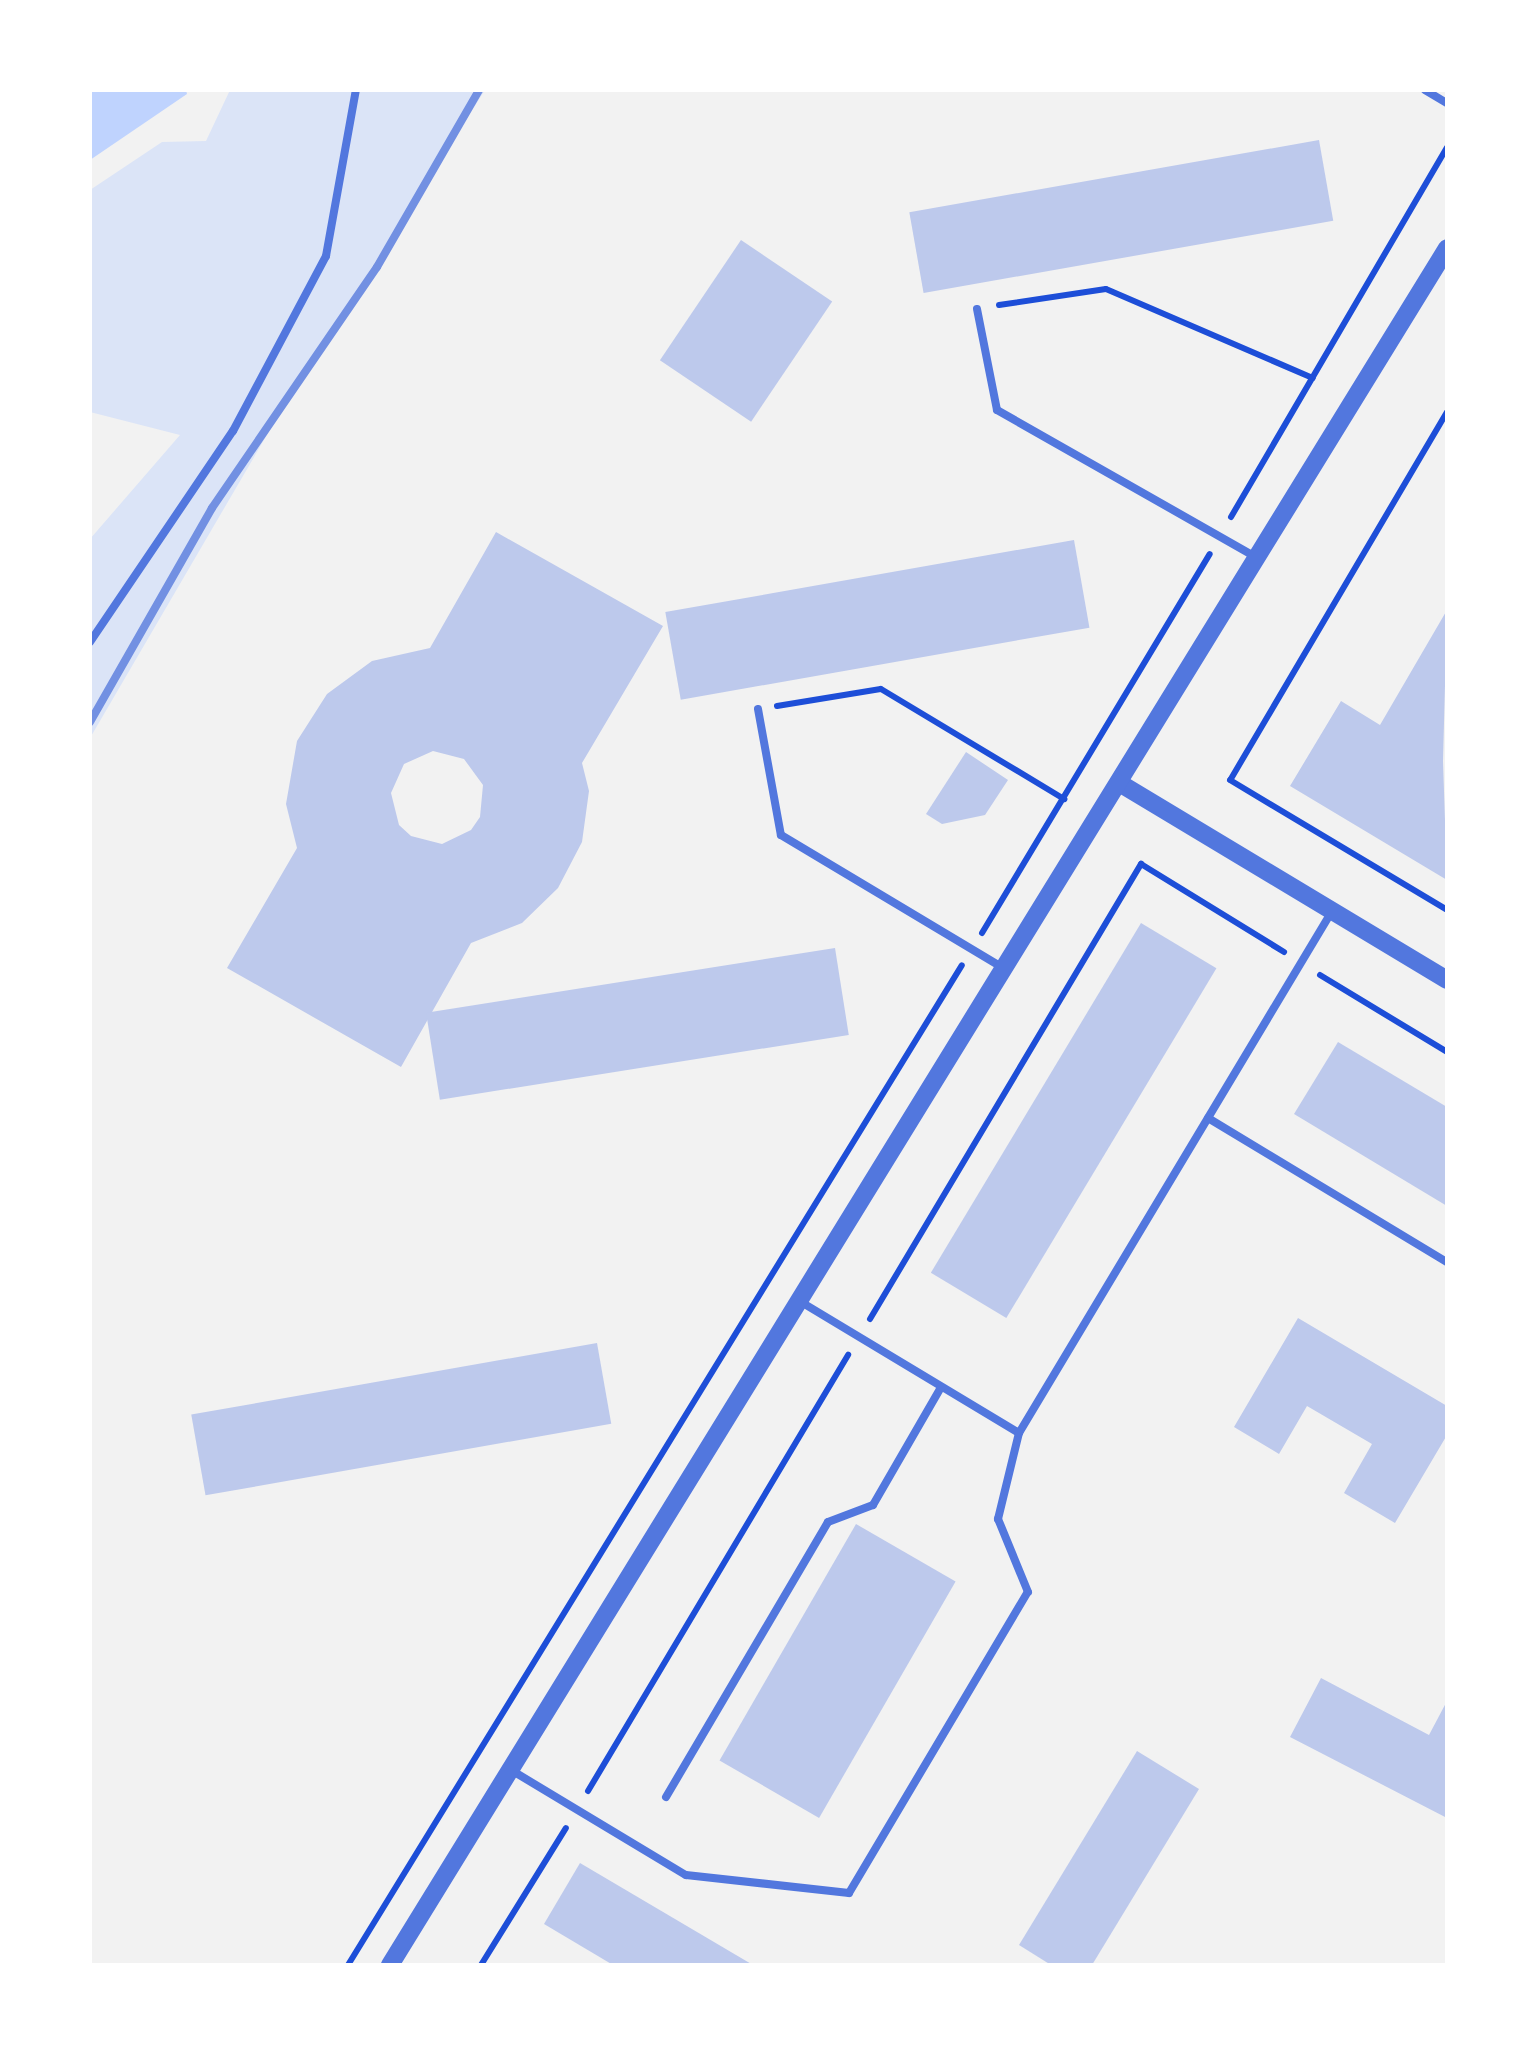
<!DOCTYPE html>
<style>
body{margin:0}
#map{position:relative;width:1537px;height:2055px;overflow:hidden;background:#f2f2f2;font-family:"Fira Sans",sans-serif}
div>[style]{position:absolute}
[style*='--x']{left:calc(var(--x)*1px);top:calc(var(--y)*1px);width:calc(var(--w)*1px);rotate:calc(var(--a)*1deg)}
.green>*{inset:0;background:#dbe4f7}
.water>*{inset:0;background:#bfd3fe}
.building>*{inset:0;background:#bdc9ec;transform-origin:0 0}
.path>*{height:6px;margin:-3px;padding:0 3px;transform-origin:3px;border-radius:3px;background:#1d4ed8}
.service>*{height:8px;margin:-4px;padding:0 4px;transform-origin:4px;border-radius:4px;background:#5277de}
.tertiary>*{height:18px;margin:-9px;padding:0 9px;transform-origin:9px;border-radius:9px;background:#5277de}
.rail>*{height:8px;margin:-4px;padding:0 4px;transform-origin:4px;border-radius:4px;background:#7290e2}
span{translate:-50% -50%;white-space:nowrap;text-align:center;line-height:1.15;-webkit-text-stroke:8px #fff;paint-order:stroke}
.frame{position:absolute;inset:0;border:92px solid #fff;pointer-events:none}
</style>
<div id="map">
<div class="green">
<i style="clip-path:polygon(230px 90px,485px 90px,292px 392px,90px 738px,90px 539px,180px 435px,90px 412px,90px 190px,162px 142px,206px 141px)"></i>
</div>
<div class="water">
<i style="clip-path:polygon(90px 90px,186px 90px,187px 94px,90px 160px)"></i>
</div>
<div class="building">
<i style="left:1319px;top:140px;width:82px;height:416px;rotate:80deg"></i>
<i style="left:741px;top:240px;width:110px;height:145px;rotate:34deg"></i>
<i style="clip-path:polygon(evenodd,496px 532px,663px 626px,582px 763px,589px 791px,582px 842px,558px 888px,522px 923px,471px 943px,401px 1067px,227px 968px,297px 848px,286px 804px,297px 741px,327px 694px,372px 661px,430px 648px,496px 532px,433px 751px,464px 759px,483px 785px,480px 817px,471px 830px,442px 844px,411px 836px,399px 825px,391px 793px,404px 764px,433px 751px)"></i>
<i style="left:1074px;top:540px;width:89px;height:415px;rotate:80deg"></i>
<i style="clip-path:polygon(1447px 610px,1443px 761px,1447px 880px,1290px 786px,1341px 701px,1380px 725px)"></i>
<i style="clip-path:polygon(966px 752px,1008px 780px,985px 815px,942px 824px,926px 814px)"></i>
<i style="left:1141px;top:923px;width:88px;height:408px;rotate:31deg"></i>
<i style="left:835px;top:948px;width:88px;height:414px;rotate:81deg"></i>
<i style="clip-path:polygon(1338px 1042px,1447px 1107px,1447px 1206px,1294px 1114px)"></i>
<i style="clip-path:polygon(1298px 1318px,1447px 1406px,1447px 1435px,1395px 1523px,1344px 1493px,1372px 1444px,1307px 1406px,1279px 1454px,1234px 1427px)"></i>
<i style="left:597px;top:1343px;width:82px;height:412px;rotate:80deg"></i>
<i style="left:856px;top:1524px;width:115px;height:273px;rotate:30deg"></i>
<i style="clip-path:polygon(1321px 1678px,1429px 1735px,1447px 1701px,1447px 1818px,1290px 1737px)"></i>
<i style="clip-path:polygon(1137px 1751px,1199px 1789px,1092px 1965px,1051px 1965px,1019px 1945px)"></i>
<i style="clip-path:polygon(580px 1863px,753px 1965px,613px 1965px,544px 1924px)"></i>
</div>
<div class="path">
<i style="--x:999;--y:305;--w:108;--a:-8.5"></i>
<i style="--x:1106;--y:289;--w:225;--a:23.3"></i>
<i style="--x:1447;--y:412;--w:427;--a:120.5"></i>
<i style="--x:1230;--y:780;--w:253;--a:30.9"></i>
<i style="--x:1231;--y:517;--w:428;--a:-59.7"></i>
<i style="--x:777;--y:706;--w:105;--a:-9.3"></i>
<i style="--x:881;--y:689;--w:214;--a:31"></i>
<i style="--x:982;--y:933;--w:442;--a:-59"></i>
<i style="--x:1320;--y:975;--w:149;--a:31.2"></i>
<i style="--x:870;--y:1319;--w:530;--a:-59.22"></i>
<i style="--x:1141;--y:864;--w:168;--a:31.6"></i>
<i style="--x:588;--y:1791;--w:508;--a:-59.19"></i>
<i style="--x:348;--y:1965;--w:1173;--a:-58.45"></i>
<i style="--x:481;--y:1965;--w:161;--a:-58.2"></i>
</div>
<div class="service">
<i style="--x:1425;--y:90;--w:26;--a:31"></i>
<i style="--x:977;--y:309;--w:103;--a:78.8"></i>
<i style="--x:997;--y:410;--w:296;--a:29.6"></i>
<i style="--x:90;--y:642;--w:255;--a:-55.9"></i>
<i style="--x:233;--y:431;--w:198;--a:-62"></i>
<i style="--x:326;--y:256;--w:169;--a:-79.8"></i>
<i style="--x:758;--y:709;--w:128;--a:79.7"></i>
<i style="--x:781;--y:835;--w:259;--a:30.9"></i>
<i style="--x:1208;--y:1118;--w:279;--a:31.1"></i>
<i style="--x:1019;--y:1433;--w:609;--a:-59.05"></i>
<i style="--x:511;--y:1770;--w:204;--a:31"></i>
<i style="--x:686;--y:1875;--w:164;--a:6.3"></i>
<i style="--x:849;--y:1893;--w:350;--a:-59.3"></i>
<i style="--x:1028;--y:1592;--w:79;--a:-112.3"></i>
<i style="--x:998;--y:1519;--w:89;--a:-76.3"></i>
<i style="--x:1019;--y:1433;--w:254;--a:-149"></i>
<i style="--x:666;--y:1797;--w:319;--a:-59.5"></i>
<i style="--x:828;--y:1522;--w:48;--a:-20.7"></i>
<i style="--x:873;--y:1505;--w:136;--a:-60"></i>
</div>
<div class="tertiary">
<i style="--x:1121;--y:784;--w:380;--a:31"></i>
<i style="--x:390;--y:1965;--w:2016;--a:-58.38"></i>
</div>
<div class="rail">
<i style="--x:90;--y:722;--w:246;--a:-60.3"></i>
<i style="--x:212;--y:508;--w:292;--a:-55.6"></i>
<i style="--x:377;--y:267;--w:204;--a:-60"></i>
</div>
<div class="frame"></div>
</div>
